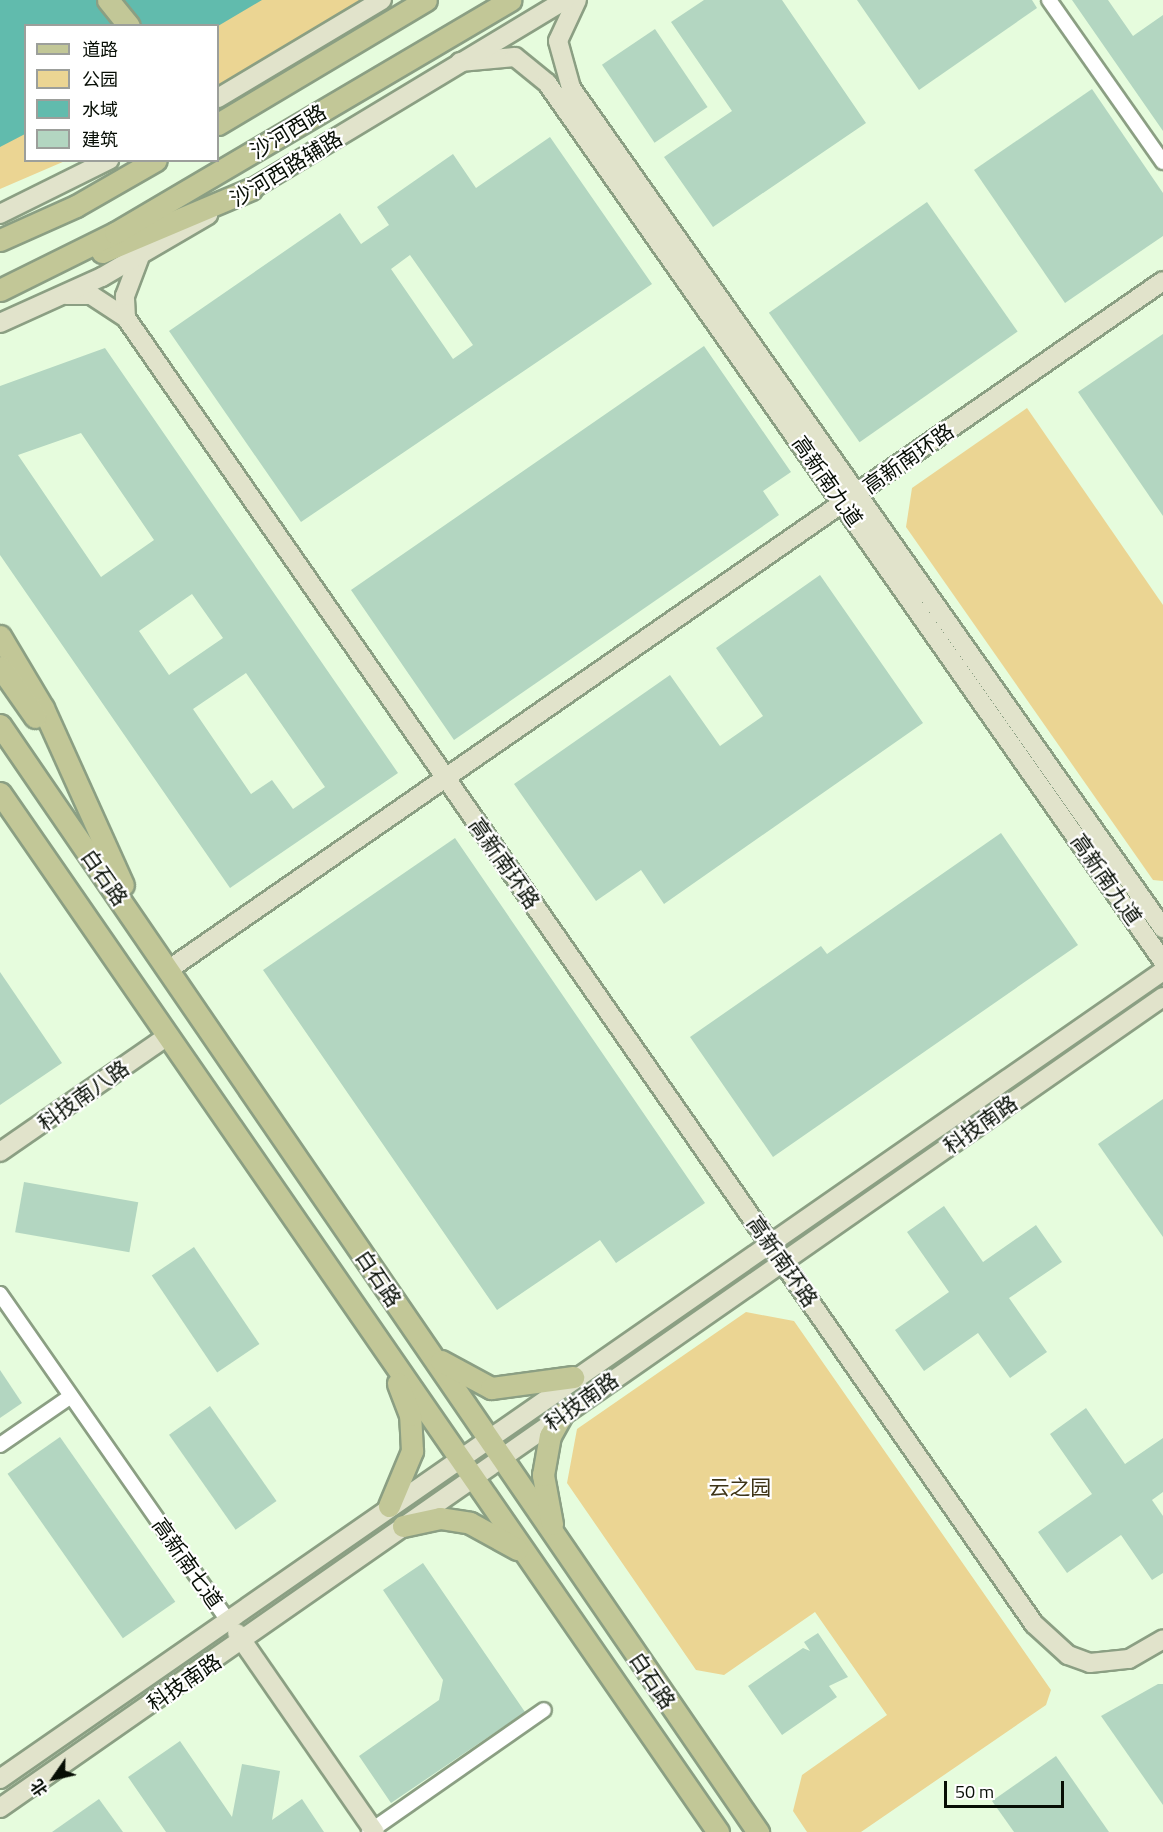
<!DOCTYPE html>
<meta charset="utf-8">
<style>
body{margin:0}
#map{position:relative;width:1163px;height:1832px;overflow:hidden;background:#e6fcdd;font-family:"Titillium Web","Noto Sans SC",sans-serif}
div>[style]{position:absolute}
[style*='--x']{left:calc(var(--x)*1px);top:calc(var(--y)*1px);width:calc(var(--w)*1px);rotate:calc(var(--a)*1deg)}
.green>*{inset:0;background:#ebd593}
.water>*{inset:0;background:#61bbad}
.building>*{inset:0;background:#b3d6c1;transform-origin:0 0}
.roads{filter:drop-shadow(2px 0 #8b9f83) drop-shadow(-2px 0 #8b9f83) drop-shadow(0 2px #8b9f83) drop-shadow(0 -2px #8b9f83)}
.street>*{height:14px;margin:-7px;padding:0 7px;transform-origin:7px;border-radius:7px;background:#fff}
.secondary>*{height:18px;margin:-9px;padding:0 9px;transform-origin:9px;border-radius:9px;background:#e1e3cb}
.primary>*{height:21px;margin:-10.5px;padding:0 10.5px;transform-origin:10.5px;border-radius:10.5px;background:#c2c797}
span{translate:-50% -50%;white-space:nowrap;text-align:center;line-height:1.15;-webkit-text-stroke:4.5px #fff;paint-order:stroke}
.street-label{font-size:21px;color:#070e05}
.park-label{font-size:21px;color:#3e3416}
.legend{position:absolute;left:24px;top:24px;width:195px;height:138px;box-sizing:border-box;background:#fff;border:2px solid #9c9f9b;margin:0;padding:8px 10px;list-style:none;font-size:18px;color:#070e05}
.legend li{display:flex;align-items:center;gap:12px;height:30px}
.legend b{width:30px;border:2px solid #9c9f9b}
.north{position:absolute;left:24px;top:1748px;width:60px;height:60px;-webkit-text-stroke:4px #fff;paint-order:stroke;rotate:236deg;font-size:16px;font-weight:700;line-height:24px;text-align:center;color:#070e05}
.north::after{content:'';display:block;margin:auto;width:21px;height:27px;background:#070e05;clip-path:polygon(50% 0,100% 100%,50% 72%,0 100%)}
.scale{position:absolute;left:944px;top:1781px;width:120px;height:27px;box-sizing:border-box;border:3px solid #070e05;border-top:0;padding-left:8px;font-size:18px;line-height:21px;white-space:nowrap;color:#070e05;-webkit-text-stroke:4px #fff;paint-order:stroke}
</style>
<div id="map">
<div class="green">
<i style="clip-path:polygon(0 0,364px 0,218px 85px,218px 26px,26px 26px,26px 160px,65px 161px,0 189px)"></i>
<i style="clip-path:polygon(1027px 408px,1163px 605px,1163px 881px,1153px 880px,906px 527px,912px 488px)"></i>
<i style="clip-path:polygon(746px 1312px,794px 1321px,1051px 1690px,1046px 1705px,861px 1832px,807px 1832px,793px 1811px,802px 1775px,887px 1715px,815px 1612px,724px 1675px,696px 1670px,567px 1483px,577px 1429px)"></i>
</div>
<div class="water">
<i style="clip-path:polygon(0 0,262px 0,218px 26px,26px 26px,25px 134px,0 147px)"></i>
</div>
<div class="building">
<i style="clip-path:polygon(704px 0,782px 0,866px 123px,713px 227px,664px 157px,732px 111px,671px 22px)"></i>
<i style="clip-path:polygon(857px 0,1032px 0,1037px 8px,919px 90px)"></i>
<i style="clip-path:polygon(1072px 0,1108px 0,1133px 36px,1163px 15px,1163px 131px)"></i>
<i style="left:655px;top:29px;width:94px;height:64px;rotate:56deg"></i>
<i style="clip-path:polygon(1092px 89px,1163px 193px,1163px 236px,1065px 303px,974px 170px)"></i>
<i style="clip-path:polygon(evenodd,550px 137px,652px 284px,301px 522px,169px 331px,340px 213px,361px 244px,389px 225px,377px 207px,453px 154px,476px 188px,550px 137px,410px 255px,473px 345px,453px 359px,391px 269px,410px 255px)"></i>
<i style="left:927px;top:202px;width:158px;height:193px;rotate:55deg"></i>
<i style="clip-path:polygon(1163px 334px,1163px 516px,1078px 392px)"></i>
<i style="clip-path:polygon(704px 346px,791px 472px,763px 491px,779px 515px,454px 740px,351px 590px)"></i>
<i style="clip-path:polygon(evenodd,105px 348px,398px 773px,230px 888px,0 555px,0 386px,105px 348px,81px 433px,154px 540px,101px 577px,18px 455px,81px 433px,105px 348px,192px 594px,223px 638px,169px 675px,139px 631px,192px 594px,105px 348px,246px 673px,325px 787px,293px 809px,272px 780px,251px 794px,193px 709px,246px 673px)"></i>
<i style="clip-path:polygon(820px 575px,923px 723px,664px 904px,641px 870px,596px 901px,514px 784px,670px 675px,720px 746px,763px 716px,716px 648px)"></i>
<i style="clip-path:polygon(1001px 833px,1078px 945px,773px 1157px,690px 1037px,821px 946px,827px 954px)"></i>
<i style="clip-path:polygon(455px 838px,705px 1203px,616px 1263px,600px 1240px,497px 1310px,263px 970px)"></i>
<i style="clip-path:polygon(0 972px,62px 1063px,0 1105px)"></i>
<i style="clip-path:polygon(1163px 1099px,1163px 1237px,1098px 1144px)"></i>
<i style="left:24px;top:1182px;width:116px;height:51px;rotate:10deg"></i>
<i style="clip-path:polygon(944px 1206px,983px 1262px,1036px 1225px,1062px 1262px,1009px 1298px,1047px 1352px,1010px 1378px,978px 1333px,924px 1371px,895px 1330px,949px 1292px,907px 1232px)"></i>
<i style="left:194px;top:1247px;width:117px;height:51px;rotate:56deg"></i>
<i style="clip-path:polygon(0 1370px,22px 1403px,0 1418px)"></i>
<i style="left:210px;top:1406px;width:116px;height:50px;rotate:55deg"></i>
<i style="clip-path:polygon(1086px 1408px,1125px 1464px,1163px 1438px,1163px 1492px,1152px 1500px,1163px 1516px,1163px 1573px,1152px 1580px,1121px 1535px,1067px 1573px,1038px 1532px,1092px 1494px,1050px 1434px)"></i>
<i style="left:60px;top:1437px;width:201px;height:64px;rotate:55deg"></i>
<i style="clip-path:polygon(423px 1563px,525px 1712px,391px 1803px,359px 1756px,439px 1700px,443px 1680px,383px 1590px)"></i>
<i style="clip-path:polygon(818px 1633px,848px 1677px,829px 1686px,837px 1697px,782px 1735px,748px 1686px,803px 1648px,810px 1651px,804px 1642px)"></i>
<i style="clip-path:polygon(1158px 1684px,1163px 1684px,1163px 1805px,1101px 1716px)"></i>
<i style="clip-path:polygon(180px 1741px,232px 1817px,242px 1764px,280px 1771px,272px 1820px,302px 1799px,324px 1832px,166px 1832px,128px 1777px)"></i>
<i style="clip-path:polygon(1056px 1756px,1109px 1832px,1014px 1832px,992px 1801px)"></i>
<i style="clip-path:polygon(99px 1799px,123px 1832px,52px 1832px)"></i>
</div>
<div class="roads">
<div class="street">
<i style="--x:1049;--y:0;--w:198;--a:54.9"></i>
<i style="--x:0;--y:1294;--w:400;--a:55.1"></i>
<i style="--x:0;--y:1445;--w:86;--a:-34.6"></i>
<i style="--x:369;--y:1832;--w:213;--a:-34.9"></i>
</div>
<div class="secondary">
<i style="--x:577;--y:0;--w:45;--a:114.9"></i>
<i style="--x:558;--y:41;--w:49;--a:74.5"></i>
<i style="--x:571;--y:88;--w:1028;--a:54.83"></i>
<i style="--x:460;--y:62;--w:55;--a:-5.2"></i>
<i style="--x:515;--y:57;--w:41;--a:39.1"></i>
<i style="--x:547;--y:83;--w:1073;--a:54.95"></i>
<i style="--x:218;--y:98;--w:191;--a:-30.9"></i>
<i style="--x:240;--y:196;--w:380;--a:-31.1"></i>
<i style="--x:0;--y:214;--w:122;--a:-26.4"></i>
<i style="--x:66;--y:295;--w:25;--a:0"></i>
<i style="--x:91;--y:295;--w:42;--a:33.3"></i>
<i style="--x:126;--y:318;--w:1591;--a:55.19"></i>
<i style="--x:1034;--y:1624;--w:46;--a:42.4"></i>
<i style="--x:1068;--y:1655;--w:23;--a:20"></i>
<i style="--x:1090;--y:1663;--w:39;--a:-6"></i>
<i style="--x:1129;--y:1659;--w:39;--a:-30"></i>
<i style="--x:126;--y:318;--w:22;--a:-93"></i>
<i style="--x:125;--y:296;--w:43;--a:-69.4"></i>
<i style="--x:0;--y:323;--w:112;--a:-24.3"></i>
<i style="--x:102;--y:277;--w:123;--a:-30.3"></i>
<i style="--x:168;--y:970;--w:1210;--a:-34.7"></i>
<i style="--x:0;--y:1152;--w:202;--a:-34.7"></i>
<i style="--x:237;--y:1633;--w:242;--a:55.3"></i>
<i style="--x:0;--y:1779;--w:1416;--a:-34.79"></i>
<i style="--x:0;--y:1808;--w:1418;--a:-34.89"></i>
</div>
<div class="primary">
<i style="--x:108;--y:0;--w:33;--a:51"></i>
<i style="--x:218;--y:124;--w:242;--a:-30.8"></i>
<i style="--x:0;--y:240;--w:83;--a:-24.1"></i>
<i style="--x:76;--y:206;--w:92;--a:-29.9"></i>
<i style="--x:102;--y:252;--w:162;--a:-22.9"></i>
<i style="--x:0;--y:290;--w:128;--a:-26.4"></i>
<i style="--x:115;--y:233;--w:459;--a:-30.5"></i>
<i style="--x:0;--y:636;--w:84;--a:59.2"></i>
<i style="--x:43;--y:708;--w:194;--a:65.7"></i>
<i style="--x:0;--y:667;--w:61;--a:55"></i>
<i style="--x:0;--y:725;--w:1342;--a:55.6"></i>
<i style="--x:0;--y:793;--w:1263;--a:55.35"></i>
<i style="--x:441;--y:1361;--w:57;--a:28.4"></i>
<i style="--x:491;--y:1388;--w:83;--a:-7.6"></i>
<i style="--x:389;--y:1506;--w:60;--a:-67.3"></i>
<i style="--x:412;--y:1451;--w:36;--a:-93"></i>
<i style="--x:410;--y:1415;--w:34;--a:-111"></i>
<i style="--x:552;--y:1524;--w:50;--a:-100.4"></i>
<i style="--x:543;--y:1475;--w:40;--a:-80"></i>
<i style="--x:550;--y:1436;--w:26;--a:-61"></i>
<i style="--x:403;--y:1526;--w:38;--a:-12"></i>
<i style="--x:440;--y:1518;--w:30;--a:9"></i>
<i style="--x:470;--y:1523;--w:54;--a:29"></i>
</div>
</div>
<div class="street-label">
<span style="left:288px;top:131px;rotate:-31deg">沙河西路</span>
<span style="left:286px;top:168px;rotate:-31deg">沙河西路辅路</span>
<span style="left:908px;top:458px;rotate:-35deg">高新南环路</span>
<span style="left:828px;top:481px;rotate:55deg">高新南九道</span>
<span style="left:505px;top:863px;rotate:55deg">高新南环路</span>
<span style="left:105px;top:877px;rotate:55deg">白石路</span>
<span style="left:1107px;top:879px;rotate:55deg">高新南九道</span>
<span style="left:83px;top:1095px;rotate:-35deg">科技南八路</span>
<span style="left:980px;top:1124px;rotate:-35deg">科技南路</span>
<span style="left:783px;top:1261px;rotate:55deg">高新南环路</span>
<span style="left:379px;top:1278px;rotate:56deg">白石路</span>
<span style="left:581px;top:1401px;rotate:-35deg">科技南路</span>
<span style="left:188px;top:1563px;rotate:55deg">高新南七道</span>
<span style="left:653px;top:1680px;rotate:56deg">白石路</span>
<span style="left:184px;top:1682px;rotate:-34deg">科技南路</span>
</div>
<div class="park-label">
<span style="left:740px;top:1487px">云之园</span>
</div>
<ul class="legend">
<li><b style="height:8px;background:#c2c797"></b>道路</li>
<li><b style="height:16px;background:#ebd593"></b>公园</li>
<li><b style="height:16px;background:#61bbad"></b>水域</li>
<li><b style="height:16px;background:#b3d6c1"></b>建筑</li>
</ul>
<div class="north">北</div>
<div class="scale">50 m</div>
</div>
